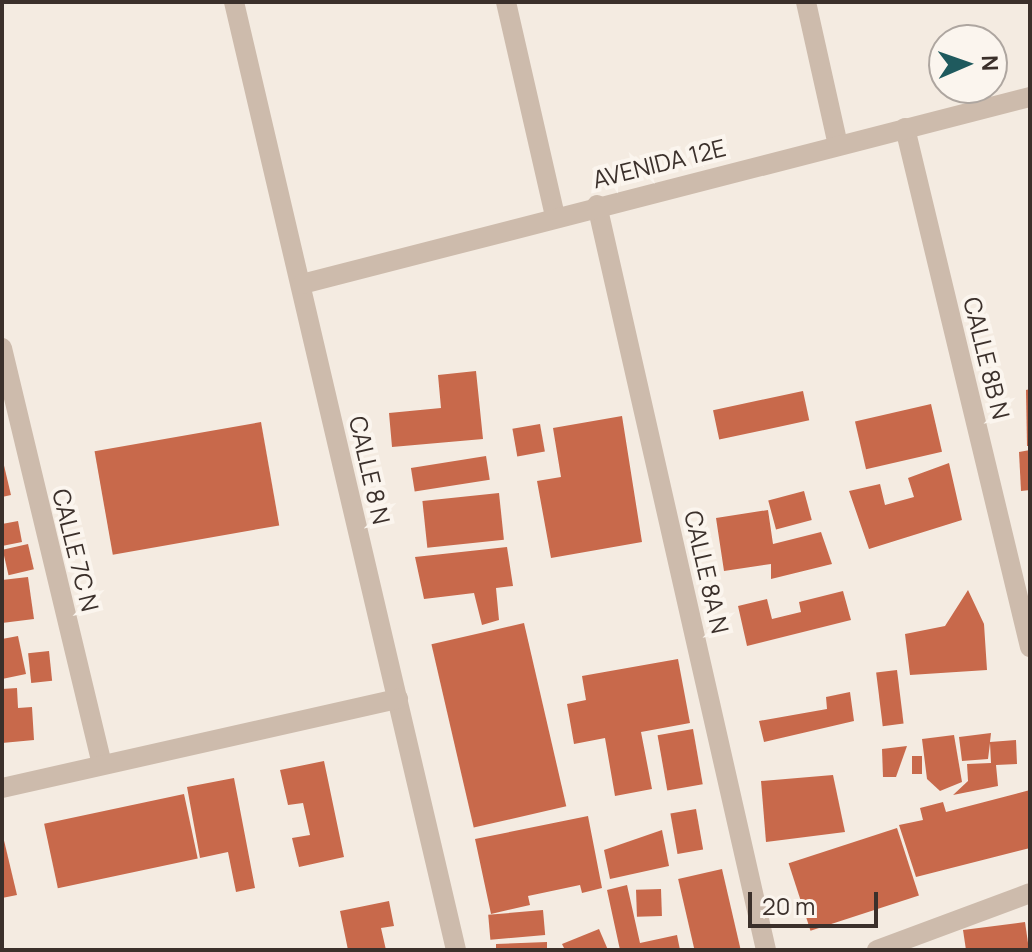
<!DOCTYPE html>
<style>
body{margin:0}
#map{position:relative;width:1032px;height:952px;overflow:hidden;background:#f4ebe1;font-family:Manrope,sans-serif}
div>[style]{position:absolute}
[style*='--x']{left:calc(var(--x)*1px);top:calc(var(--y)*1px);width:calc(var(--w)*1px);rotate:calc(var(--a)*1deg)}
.building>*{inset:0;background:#c8694b;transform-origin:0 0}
.minor>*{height:20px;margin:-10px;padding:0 10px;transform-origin:10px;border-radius:10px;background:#cdbbac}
span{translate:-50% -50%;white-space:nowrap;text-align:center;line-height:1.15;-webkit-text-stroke:8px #fbf5ee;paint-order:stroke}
.street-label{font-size:24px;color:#3b302b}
.frame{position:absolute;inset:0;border:4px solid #3b302b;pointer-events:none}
.north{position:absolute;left:928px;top:24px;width:80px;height:80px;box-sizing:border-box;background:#fbf5ee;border:2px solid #aea6a0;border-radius:50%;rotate:88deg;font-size:22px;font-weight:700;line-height:32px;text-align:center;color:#3b302b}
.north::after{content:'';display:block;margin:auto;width:28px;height:36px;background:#1f5a5e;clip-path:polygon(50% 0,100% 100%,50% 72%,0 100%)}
.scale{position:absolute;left:748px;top:892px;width:130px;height:36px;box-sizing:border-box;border:4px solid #3b302b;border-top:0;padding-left:10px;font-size:24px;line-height:28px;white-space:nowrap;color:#3b302b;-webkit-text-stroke:6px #fbf5ee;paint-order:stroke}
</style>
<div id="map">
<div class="building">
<i style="clip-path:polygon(476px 371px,483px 439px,392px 447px,389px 413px,441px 408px,438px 375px)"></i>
<i style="clip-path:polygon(1030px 389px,1030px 446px,1027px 446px,1026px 390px)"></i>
<i style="left:803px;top:391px;width:30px;height:92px;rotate:78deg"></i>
<i style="left:931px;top:404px;width:49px;height:78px;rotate:77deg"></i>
<i style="clip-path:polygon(622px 416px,642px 542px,551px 558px,537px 481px,561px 477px,553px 428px)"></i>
<i style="left:261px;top:422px;width:105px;height:169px;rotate:80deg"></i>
<i style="left:540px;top:424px;width:28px;height:28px;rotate:80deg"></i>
<i style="clip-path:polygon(1030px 450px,1030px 490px,1021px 491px,1019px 452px)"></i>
<i style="left:486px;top:456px;width:24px;height:76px;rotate:81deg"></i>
<i style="clip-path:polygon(2px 457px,11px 495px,2px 497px)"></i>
<i style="clip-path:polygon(949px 463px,962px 520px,869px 549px,849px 491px,880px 484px,885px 505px,914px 497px,908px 478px)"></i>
<i style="left:804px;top:491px;width:30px;height:37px;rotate:75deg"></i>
<i style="left:499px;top:493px;width:47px;height:77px;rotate:84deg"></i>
<i style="clip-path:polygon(768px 510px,773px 544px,821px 532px,832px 564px,771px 579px,771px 564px,724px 571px,716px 518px)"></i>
<i style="clip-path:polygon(18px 521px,22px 542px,2px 546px,2px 524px)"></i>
<i style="left:28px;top:544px;width:26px;height:26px;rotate:77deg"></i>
<i style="clip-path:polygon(507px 547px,513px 586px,496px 588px,499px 620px,482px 625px,474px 593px,424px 599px,415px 557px)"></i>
<i style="clip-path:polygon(28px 577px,34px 619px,2px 623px,2px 580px)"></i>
<i style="clip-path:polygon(968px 590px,984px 624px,987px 670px,910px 675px,905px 634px,945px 626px)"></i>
<i style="clip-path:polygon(843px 591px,851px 620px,747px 646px,738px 606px,767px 599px,772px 619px,801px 612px,799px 602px)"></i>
<i style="left:524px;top:623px;width:188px;height:95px;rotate:77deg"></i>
<i style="clip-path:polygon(18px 636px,26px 674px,2px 679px,2px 639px)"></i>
<i style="left:49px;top:651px;width:30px;height:21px;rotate:84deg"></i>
<i style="clip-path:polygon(678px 659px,690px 723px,641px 732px,652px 789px,615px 796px,605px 738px,574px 744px,567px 704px,586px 700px,582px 676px)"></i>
<i style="left:897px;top:670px;width:54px;height:21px;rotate:83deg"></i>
<i style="clip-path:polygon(17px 688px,18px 708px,32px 707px,34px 740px,2px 743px,2px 689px)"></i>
<i style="clip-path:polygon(850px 692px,854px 721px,764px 742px,759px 721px,827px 709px,826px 697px)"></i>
<i style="left:693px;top:729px;width:56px;height:36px;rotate:80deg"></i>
<i style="clip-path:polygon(991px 733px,990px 742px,1016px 740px,1017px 764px,996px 765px,998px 786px,953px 795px,968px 781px,967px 764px,991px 763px,990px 743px,988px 759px,962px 761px,959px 737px)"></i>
<i style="clip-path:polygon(954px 735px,962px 782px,940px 791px,927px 779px,922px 739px)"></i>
<i style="clip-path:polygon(907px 746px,896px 777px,883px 777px,882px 749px)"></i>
<i style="left:912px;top:756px;width:10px;height:18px"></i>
<i style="clip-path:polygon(324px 761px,344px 857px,299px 867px,292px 838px,310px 835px,303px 803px,288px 805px,280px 770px)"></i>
<i style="clip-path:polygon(833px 775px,845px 832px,766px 842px,761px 781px)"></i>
<i style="clip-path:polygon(234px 778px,255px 888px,236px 892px,228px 852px,200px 858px,187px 787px)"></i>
<i style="clip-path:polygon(1030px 790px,1030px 848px,916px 877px,899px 825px,923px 820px,920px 808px,943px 802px,946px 812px)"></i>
<i style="left:184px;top:794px;width:66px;height:143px;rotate:78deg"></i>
<i style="left:696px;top:809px;width:41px;height:26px;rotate:80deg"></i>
<i style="clip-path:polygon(588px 816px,602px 888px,582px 893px,580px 885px,528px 896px,530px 905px,491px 914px,475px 839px)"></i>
<i style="left:897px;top:828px;width:71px;height:114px;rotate:72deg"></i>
<i style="clip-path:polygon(662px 830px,669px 866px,610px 879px,604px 850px)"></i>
<i style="clip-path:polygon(2px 832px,17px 895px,2px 898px)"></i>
<i style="left:722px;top:869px;width:83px;height:45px;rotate:77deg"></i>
<i style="clip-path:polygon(627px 885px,640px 943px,677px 935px,680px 950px,620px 950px,607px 890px)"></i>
<i style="left:661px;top:889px;width:27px;height:25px;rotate:88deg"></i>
<i style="clip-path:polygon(389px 901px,394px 926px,381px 928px,386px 950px,348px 950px,340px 911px)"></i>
<i style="left:543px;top:910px;width:25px;height:55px;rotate:85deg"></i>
<i style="clip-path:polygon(1025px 922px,1029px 950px,966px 950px,963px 930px)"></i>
<i style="clip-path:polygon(599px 929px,608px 950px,565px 950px,562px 944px)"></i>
<i style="clip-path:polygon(547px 942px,547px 950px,496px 950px,496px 944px)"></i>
</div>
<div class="minor">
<i style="--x:234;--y:2;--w:974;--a:76.82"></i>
<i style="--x:506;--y:2;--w:220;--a:77.1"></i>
<i style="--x:806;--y:2;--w:147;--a:77.4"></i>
<i style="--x:905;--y:128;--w:534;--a:76.46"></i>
<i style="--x:597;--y:205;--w:764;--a:77.22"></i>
<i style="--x:302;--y:284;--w:752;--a:-14.41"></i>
<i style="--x:2;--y:348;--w:428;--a:76.5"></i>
<i style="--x:2;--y:788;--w:406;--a:-12.7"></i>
<i style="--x:877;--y:950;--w:163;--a:-20.4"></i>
</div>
<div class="street-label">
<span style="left:659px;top:163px;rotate:-14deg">AVENIDA 12E</span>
<span style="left:987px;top:358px;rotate:76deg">CALLE 8B N</span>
<span style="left:370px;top:470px;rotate:77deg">CALLE 8 N</span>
<span style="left:76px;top:550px;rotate:76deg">CALLE 7C N</span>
<span style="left:707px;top:572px;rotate:77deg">CALLE 8A N</span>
</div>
<div class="frame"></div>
<div class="north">N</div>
<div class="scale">20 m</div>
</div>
